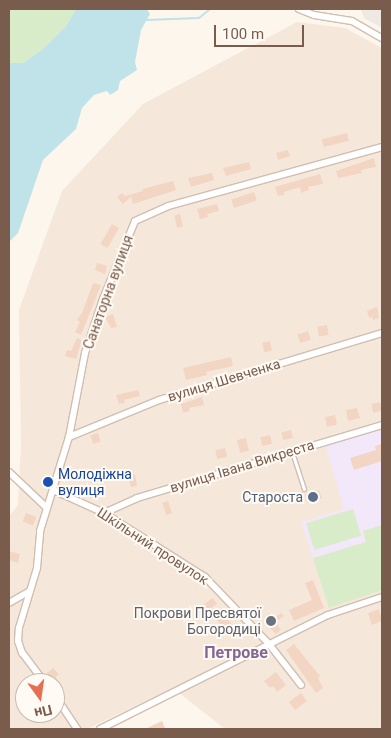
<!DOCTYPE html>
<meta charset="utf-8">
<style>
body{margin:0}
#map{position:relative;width:391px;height:738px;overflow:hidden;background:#fdf6ec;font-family:Roboto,sans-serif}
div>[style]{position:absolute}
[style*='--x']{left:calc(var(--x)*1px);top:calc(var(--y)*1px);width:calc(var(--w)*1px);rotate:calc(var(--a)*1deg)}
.residential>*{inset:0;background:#f5e8da}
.industrial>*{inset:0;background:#efe9e4}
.education>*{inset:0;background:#f3e8fa}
.green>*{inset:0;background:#d8ecc9;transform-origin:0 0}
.water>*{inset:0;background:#bfe3e8}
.stream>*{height:2px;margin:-1px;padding:0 1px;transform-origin:1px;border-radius:1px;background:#bfe3e8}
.building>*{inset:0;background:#f3d5c3;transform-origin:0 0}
.roads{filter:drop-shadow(1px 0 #d1beb0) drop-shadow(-1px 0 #d1beb0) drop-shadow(0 1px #d1beb0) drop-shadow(0 -1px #d1beb0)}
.service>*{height:3px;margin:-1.5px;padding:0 1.5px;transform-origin:1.5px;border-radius:1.5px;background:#fff}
.minor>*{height:6px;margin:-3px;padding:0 3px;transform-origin:3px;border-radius:3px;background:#fff}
.dots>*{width:14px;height:14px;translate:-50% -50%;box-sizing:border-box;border:2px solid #fffaf3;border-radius:50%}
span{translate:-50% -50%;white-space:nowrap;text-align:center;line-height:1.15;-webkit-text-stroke:4px #fffaf3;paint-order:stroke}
.street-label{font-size:14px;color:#7a5c4d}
.transit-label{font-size:14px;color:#164399}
.left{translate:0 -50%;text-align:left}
.service-label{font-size:14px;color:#4e5e75}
.right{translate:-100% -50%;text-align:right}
.worship-label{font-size:14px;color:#5b616d}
.quarter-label{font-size:16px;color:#846695;font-weight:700}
.frame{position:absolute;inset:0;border:10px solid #7a5c4d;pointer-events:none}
.north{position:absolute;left:15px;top:673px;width:50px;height:50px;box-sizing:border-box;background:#fffaf3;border:1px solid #cabbb1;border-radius:50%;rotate:166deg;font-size:14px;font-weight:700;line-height:20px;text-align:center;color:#7a5c4d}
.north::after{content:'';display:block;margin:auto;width:18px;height:22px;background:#e76f51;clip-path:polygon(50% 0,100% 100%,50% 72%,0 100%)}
.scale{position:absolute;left:214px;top:25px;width:90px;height:22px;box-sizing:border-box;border:2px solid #7a5c4d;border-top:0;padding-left:6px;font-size:15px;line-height:18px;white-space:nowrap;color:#7a5c4d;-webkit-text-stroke:4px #fffaf3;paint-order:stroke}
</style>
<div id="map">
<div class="residential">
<i style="clip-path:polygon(evenodd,297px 22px,345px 28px,382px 48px,382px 729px,225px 729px,173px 688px,87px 729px,9px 729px,9px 516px,18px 505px,21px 446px,19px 310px,62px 191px,143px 104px,297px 22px,25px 683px,55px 683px,55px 713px,25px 713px,25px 683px)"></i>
</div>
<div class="industrial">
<i style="clip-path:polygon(361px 9px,382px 9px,382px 28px,364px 18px)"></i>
</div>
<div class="education">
<i style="clip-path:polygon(382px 430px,382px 525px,364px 531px,366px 542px,313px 558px,301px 522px,344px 509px,326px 446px)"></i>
</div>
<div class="green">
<i style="clip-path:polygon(9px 9px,76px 9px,66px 26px,43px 49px,23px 63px,9px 63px)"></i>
<i style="left:353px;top:509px;width:28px;height:49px;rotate:73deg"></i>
<i style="clip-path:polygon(382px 525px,382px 590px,329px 608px,313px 558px,366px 542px,363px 531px)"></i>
</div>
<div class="water">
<i style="clip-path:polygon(76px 9px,147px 9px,150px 14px,141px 30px,135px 62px,137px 70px,120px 81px,118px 90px,110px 95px,107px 91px,94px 95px,82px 108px,76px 129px,43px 160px,18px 233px,9px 242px,9px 63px,23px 63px,43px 49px,66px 26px)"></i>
</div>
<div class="stream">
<i style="--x:146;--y:20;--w:53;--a:-2.2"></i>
<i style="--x:199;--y:18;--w:14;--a:-39"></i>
</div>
<div class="building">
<i style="left:347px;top:133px;width:8px;height:26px;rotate:76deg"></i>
<i style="clip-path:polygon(288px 150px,290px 156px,278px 160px,276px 153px)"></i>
<i style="clip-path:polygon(374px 158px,376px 167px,361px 170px,362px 173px,338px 178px,336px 171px)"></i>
<i style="clip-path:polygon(249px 162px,251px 169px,226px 176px,223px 168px)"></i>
<i style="clip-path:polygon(212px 173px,214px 180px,191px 187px,188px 178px)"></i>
<i style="clip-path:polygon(320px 174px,323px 184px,308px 187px,309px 190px,301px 193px,300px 187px,284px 192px,284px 195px,278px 196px,275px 187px)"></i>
<i style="clip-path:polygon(173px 181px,176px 190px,133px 204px,131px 197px,123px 204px,117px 197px,122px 193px,125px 196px,143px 191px,142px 189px)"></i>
<i style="left:254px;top:192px;width:9px;height:24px;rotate:72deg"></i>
<i style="clip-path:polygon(217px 204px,219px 211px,207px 214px,208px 217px,200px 219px,197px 209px)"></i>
<i style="left:180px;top:214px;width:13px;height:6px;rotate:77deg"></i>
<i style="left:112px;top:224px;width:8px;height:23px;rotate:30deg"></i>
<i style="clip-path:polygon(97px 263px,107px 266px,105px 274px,95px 270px)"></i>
<i style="clip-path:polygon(93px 283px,101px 285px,81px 335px,75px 332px,80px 322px,77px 320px,82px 313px)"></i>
<i style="clip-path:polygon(377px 307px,379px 318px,373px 320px,372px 317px,369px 318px,367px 311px)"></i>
<i style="clip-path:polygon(113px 314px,117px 327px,111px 328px,105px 317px)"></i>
<i style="left:327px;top:325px;width:10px;height:10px;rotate:79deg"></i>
<i style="left:308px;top:331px;width:9px;height:11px;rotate:72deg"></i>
<i style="clip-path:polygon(77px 338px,82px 340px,76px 359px,65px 356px,67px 350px,71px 351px)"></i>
<i style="left:270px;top:341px;width:10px;height:8px;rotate:79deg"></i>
<i style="clip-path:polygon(231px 357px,233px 366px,206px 372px,207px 375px,186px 380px,183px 368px)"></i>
<i style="clip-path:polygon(138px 390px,140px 396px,124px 400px,125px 403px,119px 404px,116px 395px)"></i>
<i style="clip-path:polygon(202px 397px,204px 405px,189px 408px,190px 411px,183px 413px,181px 404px)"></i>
<i style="left:380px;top:402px;width:9px;height:9px;rotate:77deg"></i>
<i style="clip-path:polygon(357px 408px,360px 418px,348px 421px,346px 410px)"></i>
<i style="left:335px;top:415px;width:10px;height:10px;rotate:79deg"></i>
<i style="left:291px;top:430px;width:8px;height:10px;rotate:76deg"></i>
<i style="left:98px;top:433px;width:9px;height:8px;rotate:72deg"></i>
<i style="left:270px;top:435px;width:9px;height:10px;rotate:77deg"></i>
<i style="left:246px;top:438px;width:13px;height:9px;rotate:77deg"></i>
<i style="clip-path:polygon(381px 444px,382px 461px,354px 470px,350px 458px,376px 450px,375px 446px)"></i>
<i style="left:225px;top:448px;width:9px;height:10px;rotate:77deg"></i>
<i style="clip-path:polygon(135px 474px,137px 486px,131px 487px,128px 476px)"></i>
<i style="left:319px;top:490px;width:9px;height:15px;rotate:72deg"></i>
<i style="left:168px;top:501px;width:13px;height:6px;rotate:72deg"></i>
<i style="left:26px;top:513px;width:11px;height:9px;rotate:22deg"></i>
<i style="clip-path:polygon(9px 551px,20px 554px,18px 563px,9px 560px)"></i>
<i style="clip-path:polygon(313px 580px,324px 608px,294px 621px,289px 610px,312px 600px,305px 583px)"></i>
<i style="left:213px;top:598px;width:7px;height:11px;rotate:56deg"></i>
<i style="clip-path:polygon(379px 609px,382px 621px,372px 625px,368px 613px)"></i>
<i style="left:222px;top:612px;width:22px;height:9px;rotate:51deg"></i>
<i style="clip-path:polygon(269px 613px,273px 619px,281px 613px,284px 616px,276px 622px,281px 630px,276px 634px,266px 624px,268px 622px,264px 617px)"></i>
<i style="clip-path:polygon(294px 644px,320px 676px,318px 678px,323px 688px,316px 693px,286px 650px)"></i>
<i style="clip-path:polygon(53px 668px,59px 674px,52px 681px,46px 674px)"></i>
<i style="clip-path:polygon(276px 672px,286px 685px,277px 692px,273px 686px,270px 688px,264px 681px)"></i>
<i style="left:301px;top:693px;width:10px;height:15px;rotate:53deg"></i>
<i style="clip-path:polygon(162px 721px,165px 728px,145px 729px)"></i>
</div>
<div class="roads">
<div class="service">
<i style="--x:292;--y:452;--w:39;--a:72"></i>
</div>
<div class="minor">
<i style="--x:299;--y:9;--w:16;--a:22"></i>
<i style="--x:314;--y:15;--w:38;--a:9"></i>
<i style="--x:352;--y:21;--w:34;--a:30"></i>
<i style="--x:69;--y:437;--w:97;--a:-22.3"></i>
<i style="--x:159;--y:400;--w:233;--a:-16.7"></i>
<i style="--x:9;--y:472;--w:52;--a:43.5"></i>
<i style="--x:53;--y:490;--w:56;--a:24.3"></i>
<i style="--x:104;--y:513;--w:120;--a:32.4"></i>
<i style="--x:205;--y:577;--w:93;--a:46.3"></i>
<i style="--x:269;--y:644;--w:52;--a:52"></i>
<i style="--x:104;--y:513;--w:36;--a:-24"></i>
<i style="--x:137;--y:498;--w:256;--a:-16.6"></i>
<i style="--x:9;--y:603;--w:24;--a:-30"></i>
<i style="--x:45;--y:683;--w:38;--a:-127"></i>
<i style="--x:22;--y:653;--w:13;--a:-108"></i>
<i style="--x:18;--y:641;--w:13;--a:-86"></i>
<i style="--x:19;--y:628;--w:63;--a:-73.3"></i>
<i style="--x:37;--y:568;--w:37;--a:-85"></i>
<i style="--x:40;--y:531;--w:98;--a:-72.9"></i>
<i style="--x:69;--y:437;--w:86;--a:-79.2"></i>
<i style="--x:85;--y:353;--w:57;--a:-71.6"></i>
<i style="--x:103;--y:299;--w:84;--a:-67.7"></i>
<i style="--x:135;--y:221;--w:36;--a:-24"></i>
<i style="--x:168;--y:206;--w:222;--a:-15.4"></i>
<i style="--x:55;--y:696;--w:40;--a:56"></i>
<i style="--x:100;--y:729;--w:255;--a:-26.6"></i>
<i style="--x:328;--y:615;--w:57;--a:-18.4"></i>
</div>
</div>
<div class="dots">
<i style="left:48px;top:482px;background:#1a4fb4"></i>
<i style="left:313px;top:497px;background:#5c6f8a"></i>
<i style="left:271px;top:621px;background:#6b7280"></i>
</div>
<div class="street-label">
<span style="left:108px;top:292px;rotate:-70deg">Санаторна вулиця</span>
<span style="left:224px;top:380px;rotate:-17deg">вулиця Шевченка</span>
<span style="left:242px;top:466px;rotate:-17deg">вулиця Івана Викреста</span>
<span style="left:153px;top:546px;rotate:33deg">Шкільний провулок</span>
</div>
<div class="transit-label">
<span class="left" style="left:58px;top:482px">Молодіжна<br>вулиця</span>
</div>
<div class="service-label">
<span class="right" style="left:303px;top:497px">Староста</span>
</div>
<div class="worship-label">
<span class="right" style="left:261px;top:621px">Покрови Пресвятої<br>Богородиці</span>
</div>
<div class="quarter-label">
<span style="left:236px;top:653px">Петрове</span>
</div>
<div class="frame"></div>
<div class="north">Пн</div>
<div class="scale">100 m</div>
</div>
